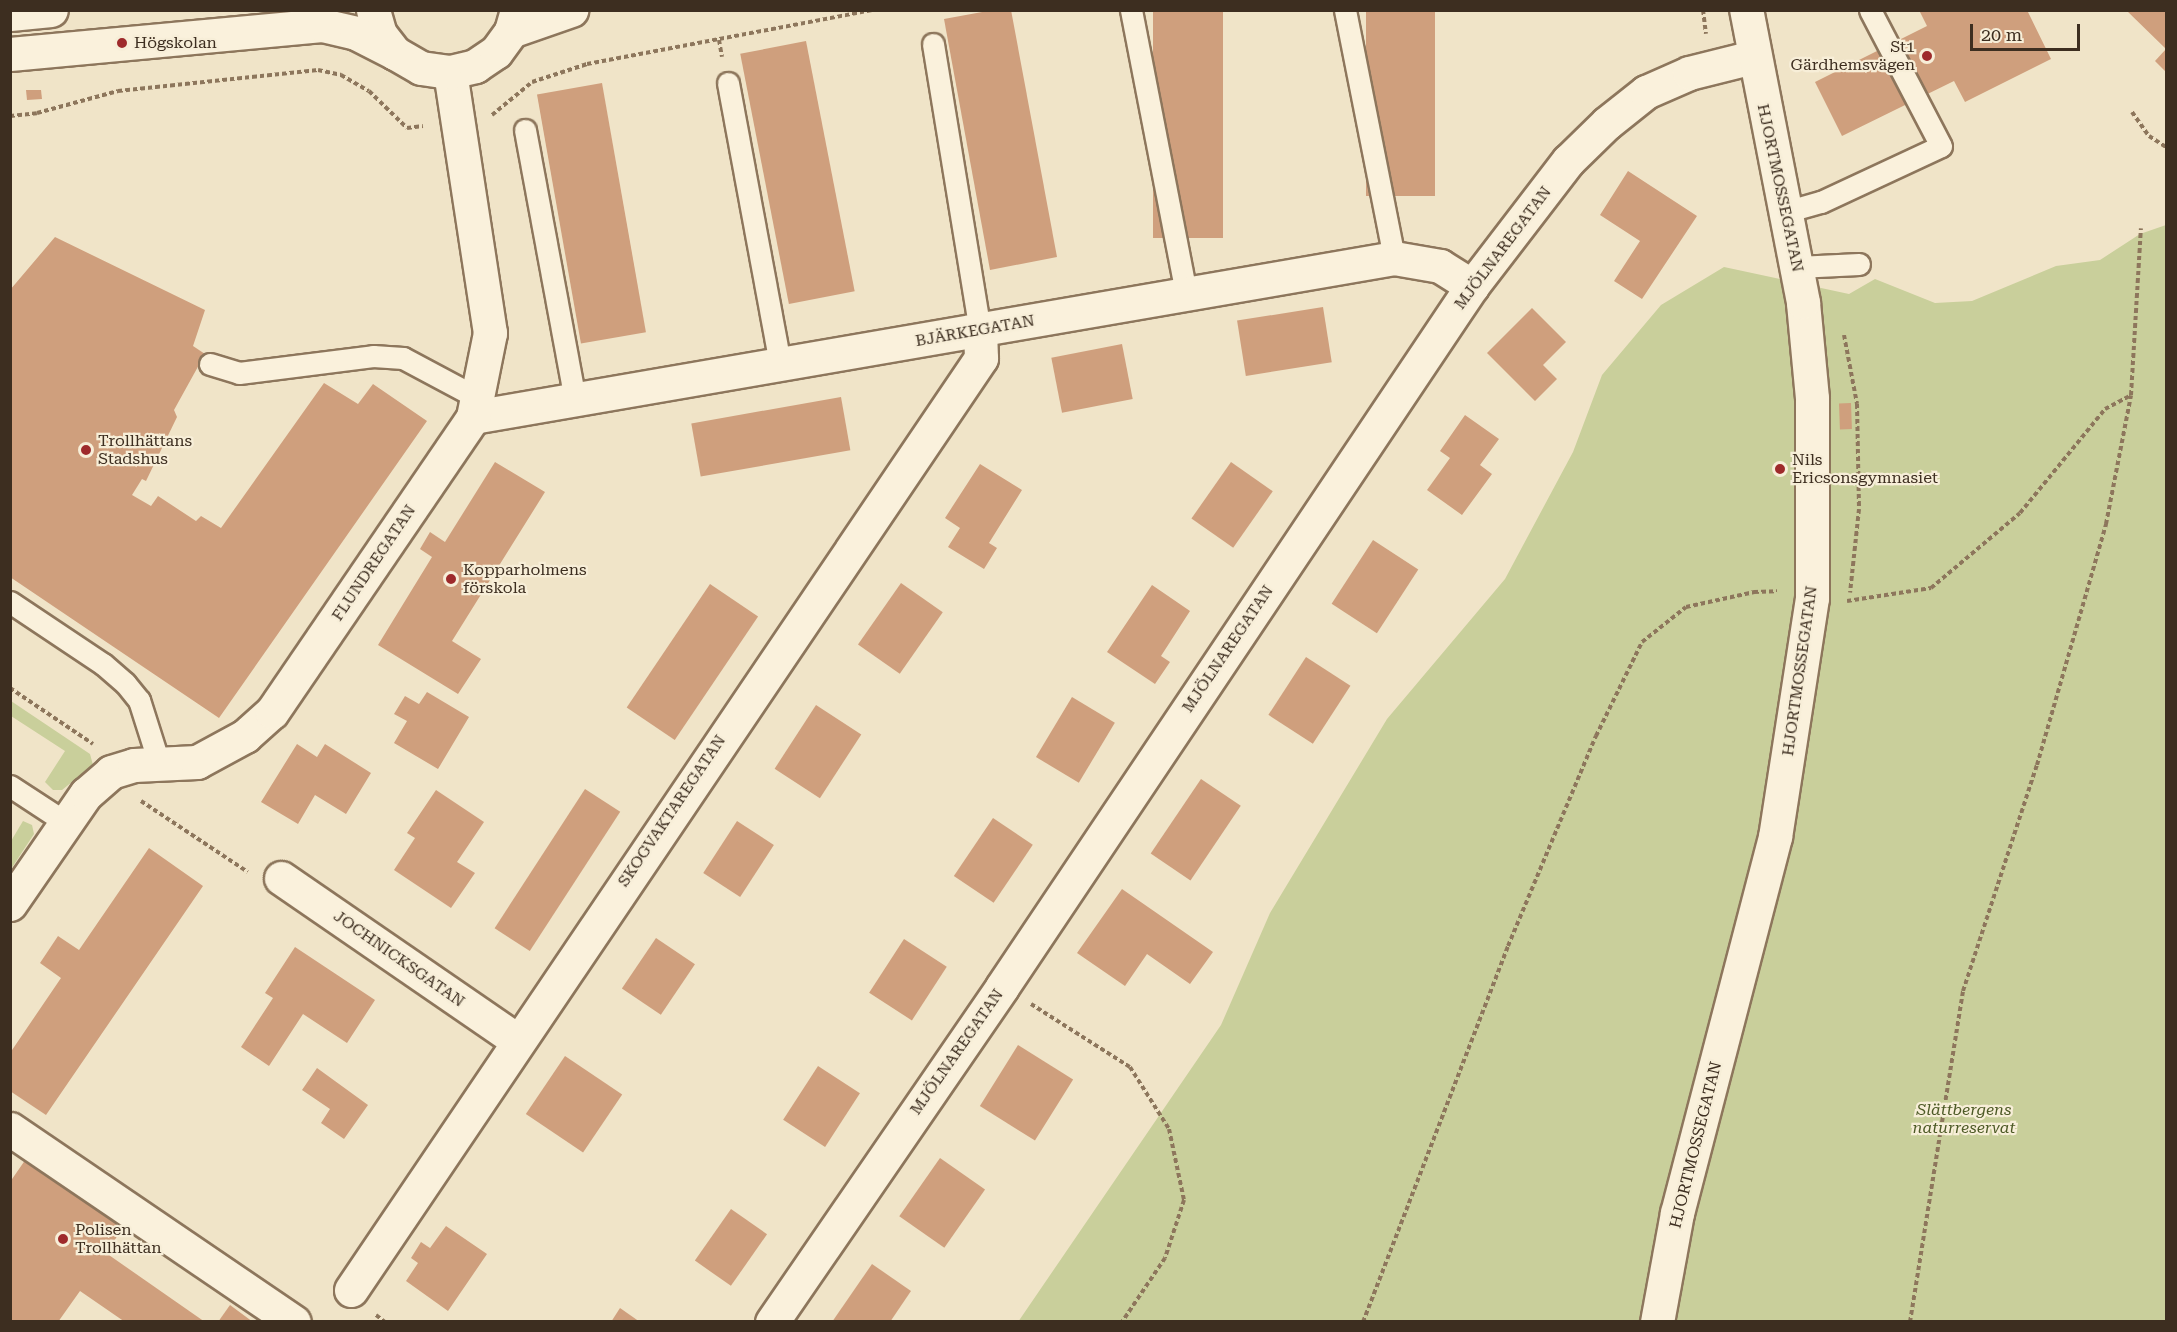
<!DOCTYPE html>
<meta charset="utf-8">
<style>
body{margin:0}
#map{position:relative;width:2177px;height:1332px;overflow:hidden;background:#f0e4c8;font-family:"Roboto Serif",serif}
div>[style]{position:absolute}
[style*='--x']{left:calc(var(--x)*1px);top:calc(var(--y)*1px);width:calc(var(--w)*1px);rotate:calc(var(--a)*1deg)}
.green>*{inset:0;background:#c9cf9b}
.building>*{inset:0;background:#cf9f7d;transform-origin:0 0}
.path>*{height:4px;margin-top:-2px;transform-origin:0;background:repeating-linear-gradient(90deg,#8d765c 0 4.5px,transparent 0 7.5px)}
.roads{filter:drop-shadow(2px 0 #8d765c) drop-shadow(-2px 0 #8d765c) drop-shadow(0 2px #8d765c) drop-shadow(0 -2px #8d765c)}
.service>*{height:21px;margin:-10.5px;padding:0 10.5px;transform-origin:10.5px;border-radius:10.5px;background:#faf1dc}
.minor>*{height:33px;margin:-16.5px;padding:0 16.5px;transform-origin:16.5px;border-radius:16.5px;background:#faf1dc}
.tertiary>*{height:33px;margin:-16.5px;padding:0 16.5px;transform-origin:16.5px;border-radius:16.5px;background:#faf1dc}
.secondary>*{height:33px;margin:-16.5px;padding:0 16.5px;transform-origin:16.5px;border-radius:16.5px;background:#faf1dc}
.dots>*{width:16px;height:16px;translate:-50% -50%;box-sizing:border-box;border:3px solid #f7eed8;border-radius:50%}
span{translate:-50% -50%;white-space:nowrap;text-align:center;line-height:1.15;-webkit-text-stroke:4.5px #f7eed8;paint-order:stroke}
.poi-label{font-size:16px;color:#3d2e20}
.left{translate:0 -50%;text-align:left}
.right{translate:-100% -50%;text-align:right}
.street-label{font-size:16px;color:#3d2e20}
.park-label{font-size:16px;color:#4d5a26;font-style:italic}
.frame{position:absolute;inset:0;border:12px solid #3d2e20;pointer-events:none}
.scale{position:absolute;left:1970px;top:24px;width:110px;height:27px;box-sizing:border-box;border:3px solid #3d2e20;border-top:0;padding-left:8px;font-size:18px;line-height:21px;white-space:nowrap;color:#3d2e20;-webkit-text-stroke:4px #f7eed8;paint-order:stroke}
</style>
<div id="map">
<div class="green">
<i style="clip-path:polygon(2166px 225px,2166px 1321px,1018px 1322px,1221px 1025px,1270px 913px,1387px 719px,1505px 579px,1573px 452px,1602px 375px,1661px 305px,1724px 267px,1849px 294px,1875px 279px,1935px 303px,1972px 301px,2056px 266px,2100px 260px,2140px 234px)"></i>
<i style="clip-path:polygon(11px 701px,90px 754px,93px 765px,62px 790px,53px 790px,45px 782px,65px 751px,11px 716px)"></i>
<i style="clip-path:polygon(23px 821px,32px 825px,34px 834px,11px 869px,11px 841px)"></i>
</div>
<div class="building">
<i style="clip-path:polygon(993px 10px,1011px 10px,1057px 257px,990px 270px,944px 19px)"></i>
<i style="left:1153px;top:10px;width:70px;height:228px"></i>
<i style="left:1366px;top:10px;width:69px;height:186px"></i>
<i style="clip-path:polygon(1919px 10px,2027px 10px,2051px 59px,1965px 102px,1954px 81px,1842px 136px,1815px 82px,1927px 26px)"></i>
<i style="clip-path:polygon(2126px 10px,2166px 10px,2166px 72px,2155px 61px,2166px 49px)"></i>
<i style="left:806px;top:41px;width:255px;height:67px;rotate:79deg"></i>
<i style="left:602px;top:83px;width:253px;height:66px;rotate:80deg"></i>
<i style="clip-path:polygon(26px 90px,41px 90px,42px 99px,27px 100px)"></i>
<i style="clip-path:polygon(1628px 171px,1697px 216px,1642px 299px,1614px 281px,1640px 241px,1600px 215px)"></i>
<i style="clip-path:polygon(55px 237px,205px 310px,193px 346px,205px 354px,174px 410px,177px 417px,146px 481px,142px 479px,132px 495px,151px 506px,158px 496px,196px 521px,201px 516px,221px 528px,324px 383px,358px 404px,373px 384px,427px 421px,219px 718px,10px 577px,10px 290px)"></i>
<i style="left:1323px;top:307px;width:56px;height:87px;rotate:81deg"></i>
<i style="clip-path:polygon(1532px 308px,1566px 342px,1543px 365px,1557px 379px,1535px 401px,1487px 353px)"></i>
<i style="left:1122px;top:344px;width:56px;height:72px;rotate:79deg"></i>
<i style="left:841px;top:397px;width:54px;height:152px;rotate:80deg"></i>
<i style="left:1851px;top:403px;width:26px;height:12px;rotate:88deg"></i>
<i style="clip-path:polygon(1465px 415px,1499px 439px,1480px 465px,1492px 474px,1462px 515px,1427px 490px,1450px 458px,1440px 451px)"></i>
<i style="clip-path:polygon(495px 462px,545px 492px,452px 641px,481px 659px,458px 694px,378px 645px,432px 557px,420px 549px,430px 532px,445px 542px)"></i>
<i style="left:1231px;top:462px;width:51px;height:69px;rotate:35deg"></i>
<i style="clip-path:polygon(980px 464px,1022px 490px,989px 543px,997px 548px,984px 569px,948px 547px,960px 528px,945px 518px)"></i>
<i style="left:1373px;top:540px;width:54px;height:76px;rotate:33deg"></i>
<i style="left:901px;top:583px;width:51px;height:75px;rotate:35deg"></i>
<i style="left:710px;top:584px;width:58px;height:149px;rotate:34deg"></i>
<i style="clip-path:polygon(1152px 585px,1190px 611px,1161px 656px,1170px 662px,1155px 684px,1107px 652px)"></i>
<i style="left:1306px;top:657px;width:53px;height:69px;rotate:33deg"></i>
<i style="clip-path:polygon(427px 692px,469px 717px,438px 769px,394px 743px,407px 721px,394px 714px,405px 696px,419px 704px)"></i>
<i style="left:1072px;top:697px;width:50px;height:70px;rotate:31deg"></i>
<i style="left:816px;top:705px;width:54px;height:76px;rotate:33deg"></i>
<i style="clip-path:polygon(297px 744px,317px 757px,325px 744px,371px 773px,346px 814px,315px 795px,298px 824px,261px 802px)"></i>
<i style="left:1201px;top:779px;width:48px;height:90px;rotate:34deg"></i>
<i style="left:585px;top:789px;width:42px;height:166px;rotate:33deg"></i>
<i style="clip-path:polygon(436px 790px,484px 822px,457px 862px,475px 873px,451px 908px,394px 870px,415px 838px,407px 833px)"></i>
<i style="left:993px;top:818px;width:48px;height:70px;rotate:34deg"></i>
<i style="left:737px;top:821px;width:44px;height:62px;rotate:33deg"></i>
<i style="clip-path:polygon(149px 848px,203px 886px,46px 1115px,10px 1091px,10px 1053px,61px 978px,40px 963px,58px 936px,79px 950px)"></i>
<i style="clip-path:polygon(1122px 889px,1213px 952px,1190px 984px,1147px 954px,1125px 986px,1077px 953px)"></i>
<i style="left:656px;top:938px;width:47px;height:61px;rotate:34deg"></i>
<i style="left:904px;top:939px;width:51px;height:64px;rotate:33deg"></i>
<i style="clip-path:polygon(295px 947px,375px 1000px,347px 1043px,303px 1014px,269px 1066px,241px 1047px,273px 998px,265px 993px)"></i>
<i style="left:1018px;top:1045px;width:65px;height:72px;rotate:32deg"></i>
<i style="left:565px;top:1056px;width:69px;height:70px;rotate:34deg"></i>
<i style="left:818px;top:1066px;width:50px;height:64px;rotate:33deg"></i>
<i style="clip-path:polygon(317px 1068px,368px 1105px,344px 1139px,321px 1123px,330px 1109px,302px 1090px)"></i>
<i style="clip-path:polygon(28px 1156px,124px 1226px,106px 1253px,205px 1322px,125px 1322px,80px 1291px,58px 1322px,10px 1322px,10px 1182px)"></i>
<i style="left:940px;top:1158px;width:55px;height:71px;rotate:35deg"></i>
<i style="left:731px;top:1209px;width:44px;height:63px;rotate:35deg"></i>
<i style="clip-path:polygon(446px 1226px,487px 1254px,448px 1311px,406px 1281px,418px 1263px,411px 1258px,421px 1242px,430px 1248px)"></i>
<i style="clip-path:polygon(872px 1264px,911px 1291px,890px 1322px,832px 1322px)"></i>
<i style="clip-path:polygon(230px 1305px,253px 1322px,218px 1322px)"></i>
<i style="clip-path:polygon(620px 1308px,640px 1322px,611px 1322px)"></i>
</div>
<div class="path">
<i style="--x:1703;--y:10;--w:24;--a:83"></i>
<i style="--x:719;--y:40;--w:17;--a:80"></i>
<i style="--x:2132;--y:112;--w:29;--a:55"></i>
<i style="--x:2149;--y:136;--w:20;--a:33"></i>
<i style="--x:492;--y:115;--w:52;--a:-39.5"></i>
<i style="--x:532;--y:82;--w:58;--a:-18.1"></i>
<i style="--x:587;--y:64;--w:290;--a:-10.7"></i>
<i style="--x:10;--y:116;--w:27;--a:-6"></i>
<i style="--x:37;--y:113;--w:84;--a:-15.2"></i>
<i style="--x:118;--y:91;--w:201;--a:-6"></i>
<i style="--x:318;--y:70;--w:24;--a:12"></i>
<i style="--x:341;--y:75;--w:32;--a:30"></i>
<i style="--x:369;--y:91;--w:53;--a:44.2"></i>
<i style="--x:407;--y:128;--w:16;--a:-7"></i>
<i style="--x:1844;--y:335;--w:70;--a:79.3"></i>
<i style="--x:1857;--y:404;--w:105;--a:88.9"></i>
<i style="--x:1859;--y:509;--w:84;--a:96.1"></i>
<i style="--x:1847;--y:601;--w:85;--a:-8.8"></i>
<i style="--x:1931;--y:588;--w:116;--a:-40.1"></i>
<i style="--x:2020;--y:513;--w:134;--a:-50.7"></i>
<i style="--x:2105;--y:409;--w:30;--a:-28"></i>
<i style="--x:10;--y:688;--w:100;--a:34"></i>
<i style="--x:141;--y:801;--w:128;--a:33.6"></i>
<i style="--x:1031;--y:1004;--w:117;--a:32.5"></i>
<i style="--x:1130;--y:1067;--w:73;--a:57.8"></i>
<i style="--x:1169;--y:1129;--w:73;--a:78.1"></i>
<i style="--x:1184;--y:1200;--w:61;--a:108.1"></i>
<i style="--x:1165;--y:1258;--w:77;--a:123.9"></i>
<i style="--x:376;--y:1315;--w:11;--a:38"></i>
<i style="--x:1363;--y:1322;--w:403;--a:-68.9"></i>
<i style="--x:1508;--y:946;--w:228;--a:-67.3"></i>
<i style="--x:1596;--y:736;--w:105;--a:-63.9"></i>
<i style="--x:1642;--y:642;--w:56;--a:-38.5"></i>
<i style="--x:1686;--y:607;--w:70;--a:-12.4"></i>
<i style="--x:1754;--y:592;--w:23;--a:-2"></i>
<i style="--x:1910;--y:1322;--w:335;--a:-80.9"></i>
<i style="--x:1963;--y:991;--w:238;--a:-71.9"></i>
<i style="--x:2037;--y:765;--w:251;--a:-74"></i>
<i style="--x:2106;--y:524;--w:131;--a:-79"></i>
<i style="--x:2131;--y:395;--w:167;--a:-86.6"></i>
</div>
<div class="roads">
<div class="service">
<i style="--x:1131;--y:10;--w:289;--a:79"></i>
<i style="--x:1345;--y:10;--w:253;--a:78.8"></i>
<i style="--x:933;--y:44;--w:290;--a:80.7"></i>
<i style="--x:728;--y:83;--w:286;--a:79.5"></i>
<i style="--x:525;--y:130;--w:275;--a:79.5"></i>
<i style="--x:1785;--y:212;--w:37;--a:-16"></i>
<i style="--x:1821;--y:202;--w:132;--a:-25"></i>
<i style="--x:1941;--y:146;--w:153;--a:-117.6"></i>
<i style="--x:1797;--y:267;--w:62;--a:-2.8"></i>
<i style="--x:210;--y:364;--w:30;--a:17"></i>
<i style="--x:239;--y:373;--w:135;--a:-7.2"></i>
<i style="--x:373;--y:356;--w:30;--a:4"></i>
<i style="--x:403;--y:358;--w:85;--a:28.1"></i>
<i style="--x:10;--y:602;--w:112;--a:33.7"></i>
<i style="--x:103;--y:664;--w:29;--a:41"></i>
<i style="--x:125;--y:683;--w:22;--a:51"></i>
<i style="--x:139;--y:700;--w:66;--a:72.4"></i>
<i style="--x:10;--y:786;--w:66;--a:33.2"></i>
</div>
<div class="minor">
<i style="--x:473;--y:417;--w:935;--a:-9.79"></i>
<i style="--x:1394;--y:258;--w:47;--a:9.9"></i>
<i style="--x:1440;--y:266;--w:38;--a:32"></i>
<i style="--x:281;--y:878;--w:286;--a:34.5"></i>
<i style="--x:10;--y:904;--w:134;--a:-55.4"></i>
<i style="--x:86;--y:794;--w:33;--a:-41"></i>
<i style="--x:111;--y:772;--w:24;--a:-17"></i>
<i style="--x:134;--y:765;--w:63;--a:-2.7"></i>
<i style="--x:197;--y:762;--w:55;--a:-28.4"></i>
<i style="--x:245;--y:736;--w:36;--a:-42"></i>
<i style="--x:272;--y:712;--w:357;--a:-55.7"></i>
<i style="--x:473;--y:417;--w:86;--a:-78.6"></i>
<i style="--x:490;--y:333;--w:264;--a:-98.7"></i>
<i style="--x:10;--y:1129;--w:343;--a:34.2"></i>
<i style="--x:351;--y:1290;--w:1125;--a:-55.94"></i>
<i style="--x:981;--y:358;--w:28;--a:-92"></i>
<i style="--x:772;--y:1322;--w:406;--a:-55.5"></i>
<i style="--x:1002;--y:987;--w:844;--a:-56.16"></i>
<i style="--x:1472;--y:286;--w:158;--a:-52.5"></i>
<i style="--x:1568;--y:161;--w:54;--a:-44.3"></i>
<i style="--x:1607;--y:123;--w:50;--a:-38.5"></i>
<i style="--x:1646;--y:92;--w:47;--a:-23.8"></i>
<i style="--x:1689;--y:73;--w:66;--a:-14"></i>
</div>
<div class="tertiary">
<i style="--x:1657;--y:1322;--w:111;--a:-79.6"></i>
<i style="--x:1677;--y:1213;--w:389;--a:-75.4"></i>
<i style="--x:1775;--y:837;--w:242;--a:-81.2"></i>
<i style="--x:1812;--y:598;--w:200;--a:-90"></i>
<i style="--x:1812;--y:398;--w:96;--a:-95.4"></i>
<i style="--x:1803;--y:302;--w:298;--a:-101"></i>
</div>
<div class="secondary">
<i style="--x:373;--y:10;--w:25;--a:74"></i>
<i style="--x:380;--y:34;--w:24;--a:52"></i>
<i style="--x:395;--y:53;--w:30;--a:30"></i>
<i style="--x:421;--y:68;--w:29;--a:8"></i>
<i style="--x:450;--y:72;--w:26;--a:-13"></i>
<i style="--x:475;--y:66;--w:25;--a:-34"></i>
<i style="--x:496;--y:52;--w:26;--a:-54"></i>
<i style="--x:511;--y:31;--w:22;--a:-74"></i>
<i style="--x:10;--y:14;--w:41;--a:-5.6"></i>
<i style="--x:511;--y:31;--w:64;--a:-19.3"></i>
<i style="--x:10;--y:54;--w:313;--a:-5.3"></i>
<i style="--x:322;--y:25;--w:35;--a:13"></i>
<i style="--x:356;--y:33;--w:44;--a:27.1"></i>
</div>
</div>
<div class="dots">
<i style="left:122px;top:43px;background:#9e2a2b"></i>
<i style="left:1927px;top:56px;background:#9e2a2b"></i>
<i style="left:86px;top:450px;background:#9e2a2b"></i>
<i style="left:1780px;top:469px;background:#9e2a2b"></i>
<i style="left:451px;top:579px;background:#9e2a2b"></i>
<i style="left:63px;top:1239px;background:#9e2a2b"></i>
</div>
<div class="poi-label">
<span class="left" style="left:134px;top:43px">Högskolan</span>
<span class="right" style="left:1915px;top:56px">St1<br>Gärdhemsvägen</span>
<span class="left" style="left:98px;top:450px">Trollhättans<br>Stadshus</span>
<span class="left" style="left:1792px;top:469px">Nils<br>Ericsonsgymnasiet</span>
<span class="left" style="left:463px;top:579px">Kopparholmens<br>förskola</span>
<span class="left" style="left:75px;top:1239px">Polisen<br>Trollhättan</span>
</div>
<div class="street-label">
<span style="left:1780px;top:188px;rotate:78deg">HJORTMOSSEGATAN</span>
<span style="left:1503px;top:248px;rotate:-53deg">MJÖLNAREGATAN</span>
<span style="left:975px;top:331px;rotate:-10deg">BJÄRKEGATAN</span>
<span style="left:374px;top:563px;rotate:-56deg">FLUNDREGATAN</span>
<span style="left:1228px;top:649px;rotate:-56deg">MJÖLNAREGATAN</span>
<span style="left:1800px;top:671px;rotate:-82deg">HJORTMOSSEGATAN</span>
<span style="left:672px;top:811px;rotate:-56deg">SKOGVAKTAREGATAN</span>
<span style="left:399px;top:959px;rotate:35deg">JOCHNICKSGATAN</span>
<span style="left:957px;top:1052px;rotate:-55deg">MJÖLNAREGATAN</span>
<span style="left:1696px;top:1145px;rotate:-76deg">HJORTMOSSEGATAN</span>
</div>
<div class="park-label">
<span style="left:1964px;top:1119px">Slättbergens<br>naturreservat</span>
</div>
<div class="frame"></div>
<div class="scale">20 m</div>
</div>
